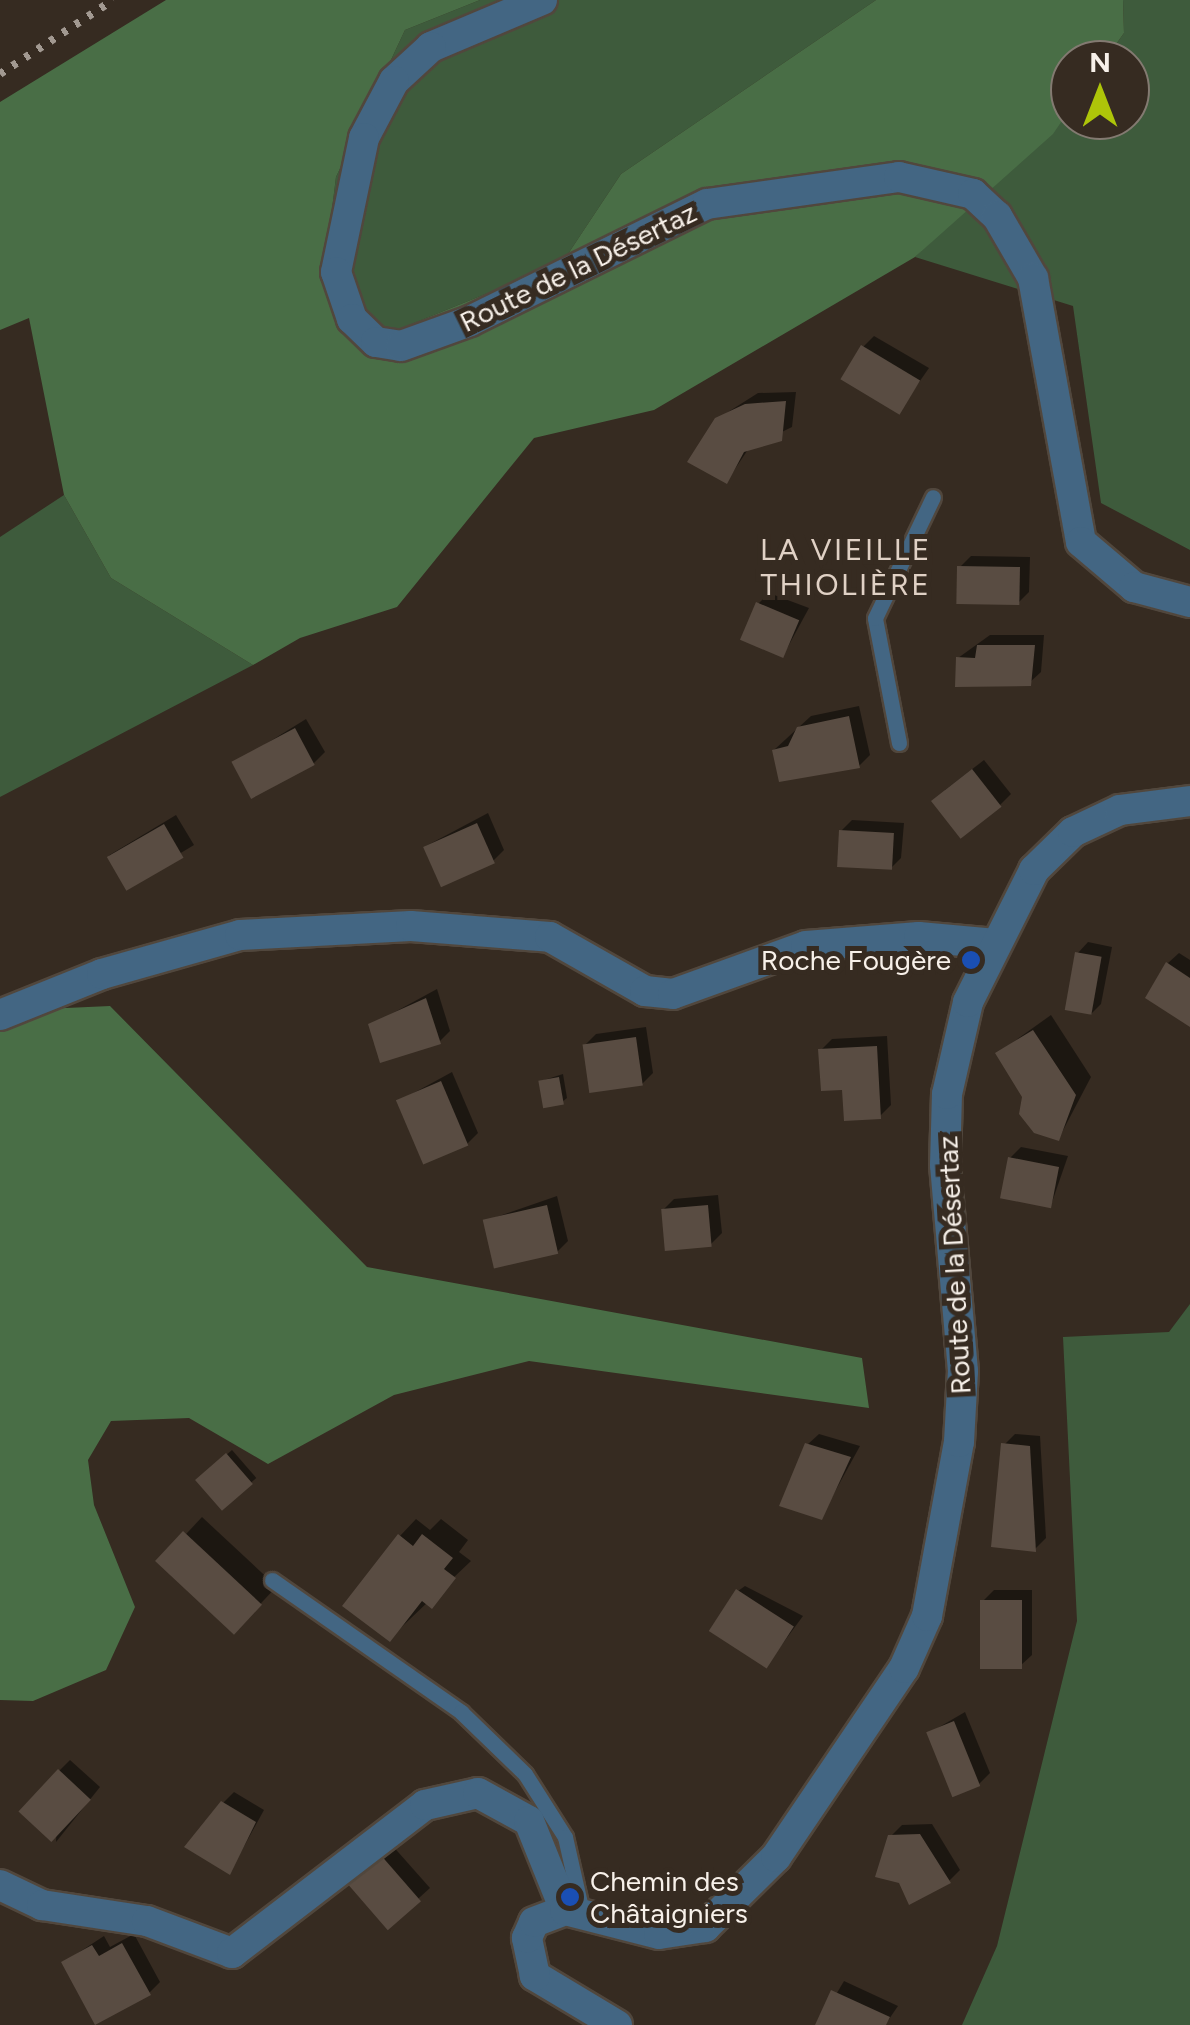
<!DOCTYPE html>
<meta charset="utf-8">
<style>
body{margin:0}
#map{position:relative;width:1190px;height:2025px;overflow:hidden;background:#362b21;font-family:Figtree,sans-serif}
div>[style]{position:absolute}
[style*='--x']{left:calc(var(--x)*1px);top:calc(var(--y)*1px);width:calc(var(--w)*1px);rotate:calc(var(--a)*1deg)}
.green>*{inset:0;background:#3e5b3c}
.forest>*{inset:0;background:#496e46}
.shadow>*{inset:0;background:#0007;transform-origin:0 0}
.building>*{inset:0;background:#594c42;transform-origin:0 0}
.roads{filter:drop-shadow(2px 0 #51473d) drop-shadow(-2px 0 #51473d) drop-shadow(0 2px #51473d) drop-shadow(0 -2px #51473d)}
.lane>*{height:15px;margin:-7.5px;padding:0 7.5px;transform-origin:7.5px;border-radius:7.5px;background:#436683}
.street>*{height:30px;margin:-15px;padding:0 15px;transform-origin:15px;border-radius:15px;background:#436683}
.rail>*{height:8px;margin-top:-4px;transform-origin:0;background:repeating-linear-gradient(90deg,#a29991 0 5px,transparent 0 15px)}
.dots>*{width:28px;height:28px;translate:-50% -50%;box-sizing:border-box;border:5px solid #362b21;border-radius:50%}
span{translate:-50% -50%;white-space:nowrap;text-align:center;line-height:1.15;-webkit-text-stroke:10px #362b21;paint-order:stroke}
.street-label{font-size:28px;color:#f7f0e9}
.poi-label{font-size:28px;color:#f7f0e9}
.right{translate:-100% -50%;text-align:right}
.left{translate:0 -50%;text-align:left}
.neighbourhood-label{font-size:30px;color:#e0d1c5;letter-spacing:2.5px}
.north{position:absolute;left:1050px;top:40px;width:100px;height:100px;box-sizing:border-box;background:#362b21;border:2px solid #837a71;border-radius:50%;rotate:0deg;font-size:28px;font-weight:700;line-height:40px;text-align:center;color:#f7f0e9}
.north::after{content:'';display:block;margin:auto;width:35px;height:45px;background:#aec509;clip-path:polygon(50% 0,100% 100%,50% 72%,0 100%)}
</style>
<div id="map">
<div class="green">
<i style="clip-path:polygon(480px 0,876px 0,621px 174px,562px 263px,387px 334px,324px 273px,336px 177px,405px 30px)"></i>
<i style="clip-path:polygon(1123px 0,1190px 0,1190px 550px,1101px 503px,1073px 306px,915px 257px,1070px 109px,1070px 120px,1130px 120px,1130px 60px,1105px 60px,1124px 33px)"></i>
<i style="clip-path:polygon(64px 495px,111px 578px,253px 665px,0 797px,0 537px)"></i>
<i style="clip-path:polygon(1190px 1304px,1190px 2025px,962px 2025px,997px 1946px,1077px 1621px,1063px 1337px,1169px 1332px)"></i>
</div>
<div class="forest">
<i style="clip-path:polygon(166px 0,480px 0,405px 30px,336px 177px,324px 273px,387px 334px,562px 263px,621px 174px,876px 0,1123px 0,1124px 33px,1105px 60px,1070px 60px,1070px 109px,1053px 134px,915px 257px,654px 410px,534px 438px,397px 607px,300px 638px,253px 665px,111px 578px,64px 495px,29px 318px,0 330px,0 102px)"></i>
<i style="clip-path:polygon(110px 1006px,367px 1267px,862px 1358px,869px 1408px,529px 1361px,394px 1395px,268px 1464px,189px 1418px,111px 1421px,88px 1460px,94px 1505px,135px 1607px,106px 1670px,33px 1701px,0 1700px,0 1011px)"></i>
</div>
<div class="shadow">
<i style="clip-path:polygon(874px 336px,929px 368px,899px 411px,863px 347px)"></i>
<i style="clip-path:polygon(796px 392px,792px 427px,749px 448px,727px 481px,717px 419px,758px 393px)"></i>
<i style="clip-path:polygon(971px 556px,1030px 557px,1029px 592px,1018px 603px,960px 567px)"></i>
<i style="clip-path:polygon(769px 593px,809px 608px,784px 654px,758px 604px)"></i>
<i style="clip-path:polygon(990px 635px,1044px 635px,1041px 672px,1029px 683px,958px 658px)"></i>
<i style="clip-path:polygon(859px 706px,870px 755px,859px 766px,774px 750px,811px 716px)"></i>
<i style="clip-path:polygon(306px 719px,325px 752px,314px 763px,235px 763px)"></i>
<i style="clip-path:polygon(984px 760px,1011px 794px,1000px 805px,945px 790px)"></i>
<i style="clip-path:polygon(488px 813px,504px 850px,493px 861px,426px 846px)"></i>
<i style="left:176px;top:815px;width:35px;height:78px;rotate:59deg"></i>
<i style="clip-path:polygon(852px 820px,904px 823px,901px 858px,890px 869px,841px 831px)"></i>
<i style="clip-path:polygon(1088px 942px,1112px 947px,1101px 1004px,1090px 1015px,1077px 954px)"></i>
<i style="clip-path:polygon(1179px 953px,1190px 960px,1190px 1024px,1168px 963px)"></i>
<i style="clip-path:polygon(437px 989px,450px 1031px,439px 1042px,371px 1025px)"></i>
<i style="clip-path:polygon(1051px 1015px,1091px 1077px,1059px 1138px,998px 1053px)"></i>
<i style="clip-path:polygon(646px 1027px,653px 1073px,642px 1084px,585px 1045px,596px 1034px)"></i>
<i style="clip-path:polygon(887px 1036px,891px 1105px,880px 1116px,844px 1087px,821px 1050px,832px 1039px)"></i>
<i style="clip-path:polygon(452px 1072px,478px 1133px,467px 1144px,399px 1101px)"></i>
<i style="clip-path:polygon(563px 1074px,567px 1098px,562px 1102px,541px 1081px)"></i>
<i style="clip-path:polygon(1021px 1147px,1068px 1156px,1051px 1205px,1010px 1158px)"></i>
<i style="clip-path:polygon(718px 1195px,722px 1233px,711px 1244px,663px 1210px,674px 1199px)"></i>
<i style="clip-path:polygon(557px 1196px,568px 1241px,557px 1252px,485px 1221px)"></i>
<i style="clip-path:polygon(819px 1434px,860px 1446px,821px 1517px,807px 1445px)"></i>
<i style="clip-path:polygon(1015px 1434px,1040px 1436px,1046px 1538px,1035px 1549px,1004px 1445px)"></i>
<i style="left:232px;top:1450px;width:37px;height:45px;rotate:49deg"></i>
<i style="left:202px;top:1517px;width:102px;height:62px;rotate:43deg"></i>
<i style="clip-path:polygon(416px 1519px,430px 1530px,441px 1519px,468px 1540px,459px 1552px,471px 1561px,389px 1639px,400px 1536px)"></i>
<i style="clip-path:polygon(745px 1586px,803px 1616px,775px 1654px,738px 1591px)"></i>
<i style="clip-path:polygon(994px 1590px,1032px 1590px,1032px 1655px,1020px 1666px,983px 1601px)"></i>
<i style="clip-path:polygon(965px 1712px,990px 1773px,979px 1784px,929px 1733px)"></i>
<i style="clip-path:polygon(70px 1760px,100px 1787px,56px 1842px,59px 1771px)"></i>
<i style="clip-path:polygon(234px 1792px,264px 1810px,230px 1872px,223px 1803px)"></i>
<i style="clip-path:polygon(932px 1824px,960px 1870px,949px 1881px,900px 1881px,891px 1836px,902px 1825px)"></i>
<i style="clip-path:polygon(391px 1844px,430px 1888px,388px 1926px,360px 1871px)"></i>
<i style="clip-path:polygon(134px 1934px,160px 1982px,149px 1993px,64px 1962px,104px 1936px,110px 1947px)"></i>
<i style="clip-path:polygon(844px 1981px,898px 2006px,885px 2025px,818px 2025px)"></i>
</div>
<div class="building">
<i style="left:861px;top:345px;width:69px;height:40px;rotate:31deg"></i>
<i style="clip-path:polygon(786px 401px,782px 441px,744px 452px,727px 484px,687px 462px,715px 418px,745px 404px)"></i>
<i style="left:957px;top:566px;width:63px;height:38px;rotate:1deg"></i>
<i style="left:756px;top:602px;width:47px;height:41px;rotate:23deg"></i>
<i style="clip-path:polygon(977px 645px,1035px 645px,1031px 686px,955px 687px,956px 657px,975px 658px)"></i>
<i style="clip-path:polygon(849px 716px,860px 768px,779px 782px,772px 750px,788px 746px,797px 727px)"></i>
<i style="left:295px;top:728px;width:42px;height:72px;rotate:62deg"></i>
<i style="left:972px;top:769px;width:48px;height:52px;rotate:52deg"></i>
<i style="left:477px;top:823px;width:44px;height:59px;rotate:66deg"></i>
<i style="left:164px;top:824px;width:39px;height:66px;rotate:60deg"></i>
<i style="left:839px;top:830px;width:55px;height:37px;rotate:3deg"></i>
<i style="left:1075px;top:952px;width:27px;height:59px;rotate:10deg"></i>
<i style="clip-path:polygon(1166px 962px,1190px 978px,1190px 1027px,1145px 998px)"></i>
<i style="clip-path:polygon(426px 998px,441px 1044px,380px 1063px,368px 1024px)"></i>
<i style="clip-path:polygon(1033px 1030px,1076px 1095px,1059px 1141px,1034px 1133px,1019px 1114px,1022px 1097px,995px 1053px)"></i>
<i style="left:636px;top:1037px;width:49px;height:54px;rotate:82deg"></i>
<i style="clip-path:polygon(877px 1046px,881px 1119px,844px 1121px,842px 1090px,821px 1091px,818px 1049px)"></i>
<i style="left:559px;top:1077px;width:28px;height:21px;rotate:80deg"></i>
<i style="left:441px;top:1081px;width:70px;height:49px;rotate:67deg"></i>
<i style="left:1008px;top:1157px;width:52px;height:42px;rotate:11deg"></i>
<i style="left:547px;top:1205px;width:50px;height:66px;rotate:77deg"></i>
<i style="left:708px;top:1205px;width:42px;height:47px;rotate:85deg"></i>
<i style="clip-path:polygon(805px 1443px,851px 1457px,822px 1520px,779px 1506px)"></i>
<i style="clip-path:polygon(1001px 1443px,1030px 1446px,1036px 1552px,991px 1547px)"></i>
<i style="left:226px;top:1453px;width:41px;height:41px;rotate:49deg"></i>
<i style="left:183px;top:1531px;width:108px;height:41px;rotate:43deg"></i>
<i style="clip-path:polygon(398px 1534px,413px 1546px,422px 1534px,453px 1558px,444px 1569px,456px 1578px,432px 1609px,422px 1601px,390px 1642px,342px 1606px)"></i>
<i style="left:736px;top:1589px;width:69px;height:50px;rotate:33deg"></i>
<i style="left:980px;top:1600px;width:42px;height:69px"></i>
<i style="left:954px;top:1721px;width:70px;height:30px;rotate:68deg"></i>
<i style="left:58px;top:1769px;width:45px;height:58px;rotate:43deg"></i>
<i style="clip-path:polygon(221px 1801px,256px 1822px,230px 1875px,184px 1847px)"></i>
<i style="clip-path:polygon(920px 1834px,951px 1883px,909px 1905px,899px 1883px,875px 1877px,888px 1835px)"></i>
<i style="left:379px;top:1853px;width:64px;height:44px;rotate:49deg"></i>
<i style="clip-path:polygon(122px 1943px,151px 1995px,95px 2025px,61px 1962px,92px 1945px,99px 1956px)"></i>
<i style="clip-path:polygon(831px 1990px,890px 2017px,886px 2025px,815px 2025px)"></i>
</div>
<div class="roads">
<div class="lane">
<i style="--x:899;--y:743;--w:127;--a:-100.9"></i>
<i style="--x:875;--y:618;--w:134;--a:-64.4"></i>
<i style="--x:272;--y:1580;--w:231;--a:34.9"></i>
<i style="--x:461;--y:1712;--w:89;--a:44.1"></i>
<i style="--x:525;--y:1774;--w:75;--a:57.6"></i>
<i style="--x:565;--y:1837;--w:77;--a:77.2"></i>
</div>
<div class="street">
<i style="--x:542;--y:0;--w:121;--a:157.1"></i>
<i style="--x:431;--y:47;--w:50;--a:137.4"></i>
<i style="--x:394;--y:81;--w:64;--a:117.8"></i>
<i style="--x:364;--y:138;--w:137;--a:101.8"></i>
<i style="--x:336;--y:272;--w:50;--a:71.2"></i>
<i style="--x:352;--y:319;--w:33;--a:44"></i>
<i style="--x:376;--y:342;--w:25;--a:9"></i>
<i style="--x:401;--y:346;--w:73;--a:-19.9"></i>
<i style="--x:470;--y:321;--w:264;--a:-26.3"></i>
<i style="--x:707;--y:204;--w:194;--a:-8"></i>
<i style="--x:899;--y:177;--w:76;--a:12.9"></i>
<i style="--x:973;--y:194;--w:33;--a:43"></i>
<i style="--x:997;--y:216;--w:72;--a:59.9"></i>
<i style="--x:1033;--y:278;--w:268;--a:79.7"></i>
<i style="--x:1081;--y:542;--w:70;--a:40.3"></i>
<i style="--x:1134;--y:587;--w:58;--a:15"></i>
<i style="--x:0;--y:1015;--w:110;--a:-21.9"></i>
<i style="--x:102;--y:974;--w:143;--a:-15.8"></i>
<i style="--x:240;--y:935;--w:171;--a:-3"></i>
<i style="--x:411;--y:926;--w:139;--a:4.5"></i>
<i style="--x:550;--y:937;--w:109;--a:29.6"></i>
<i style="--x:645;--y:991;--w:28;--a:6"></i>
<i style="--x:673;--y:994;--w:141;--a:-19.8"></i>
<i style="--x:806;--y:946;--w:113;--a:-4.6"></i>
<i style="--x:919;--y:937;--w:77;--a:5.2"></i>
<i style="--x:0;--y:1885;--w:47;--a:25.5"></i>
<i style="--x:42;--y:1905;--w:106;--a:8.7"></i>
<i style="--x:147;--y:1921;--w:91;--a:20.6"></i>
<i style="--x:232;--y:1953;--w:243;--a:-37.5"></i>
<i style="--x:425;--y:1805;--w:54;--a:-12.8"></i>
<i style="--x:478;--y:1793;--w:58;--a:28.8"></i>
<i style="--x:529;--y:1821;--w:96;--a:68"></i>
<i style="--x:617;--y:2025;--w:96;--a:-149.1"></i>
<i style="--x:535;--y:1976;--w:39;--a:-102"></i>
<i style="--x:527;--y:1938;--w:17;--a:-66"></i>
<i style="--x:534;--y:1922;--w:33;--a:-21"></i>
<i style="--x:565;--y:1910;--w:97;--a:14.3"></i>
<i style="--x:659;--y:1934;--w:47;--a:-8.7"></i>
<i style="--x:705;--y:1927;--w:100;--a:-44.6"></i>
<i style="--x:776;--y:1857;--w:228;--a:-55.9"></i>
<i style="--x:904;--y:1668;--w:57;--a:-66.1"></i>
<i style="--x:927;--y:1616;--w:177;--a:-79.6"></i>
<i style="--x:959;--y:1442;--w:71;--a:-86.8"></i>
<i style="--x:963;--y:1371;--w:207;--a:-95"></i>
<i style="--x:945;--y:1165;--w:71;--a:-88.4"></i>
<i style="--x:947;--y:1094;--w:94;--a:-77.1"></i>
<i style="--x:968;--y:1002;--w:148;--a:-63.4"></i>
<i style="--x:1034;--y:870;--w:54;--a:-44.3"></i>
<i style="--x:1073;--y:832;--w:52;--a:-25.1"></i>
<i style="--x:1120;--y:810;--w:71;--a:-7.3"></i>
</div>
</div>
<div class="rail">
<i style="--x:0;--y:74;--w:135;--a:-33.2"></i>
</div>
<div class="dots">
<i style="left:971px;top:960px;background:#1a4fb4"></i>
<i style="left:570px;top:1897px;background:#1a4fb4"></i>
</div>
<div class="street-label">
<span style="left:578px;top:267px;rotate:-26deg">Route de la Désertaz</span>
<span style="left:954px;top:1265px;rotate:-93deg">Route de la Désertaz</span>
</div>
<div class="poi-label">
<span class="right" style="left:951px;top:960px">Roche Fougère</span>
<span class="left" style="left:590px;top:1897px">Chemin des<br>Châtaigniers</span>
</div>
<div class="neighbourhood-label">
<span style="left:846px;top:567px">LA VIEILLE<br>THIOLIÈRE</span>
</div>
<div class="north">N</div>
</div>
